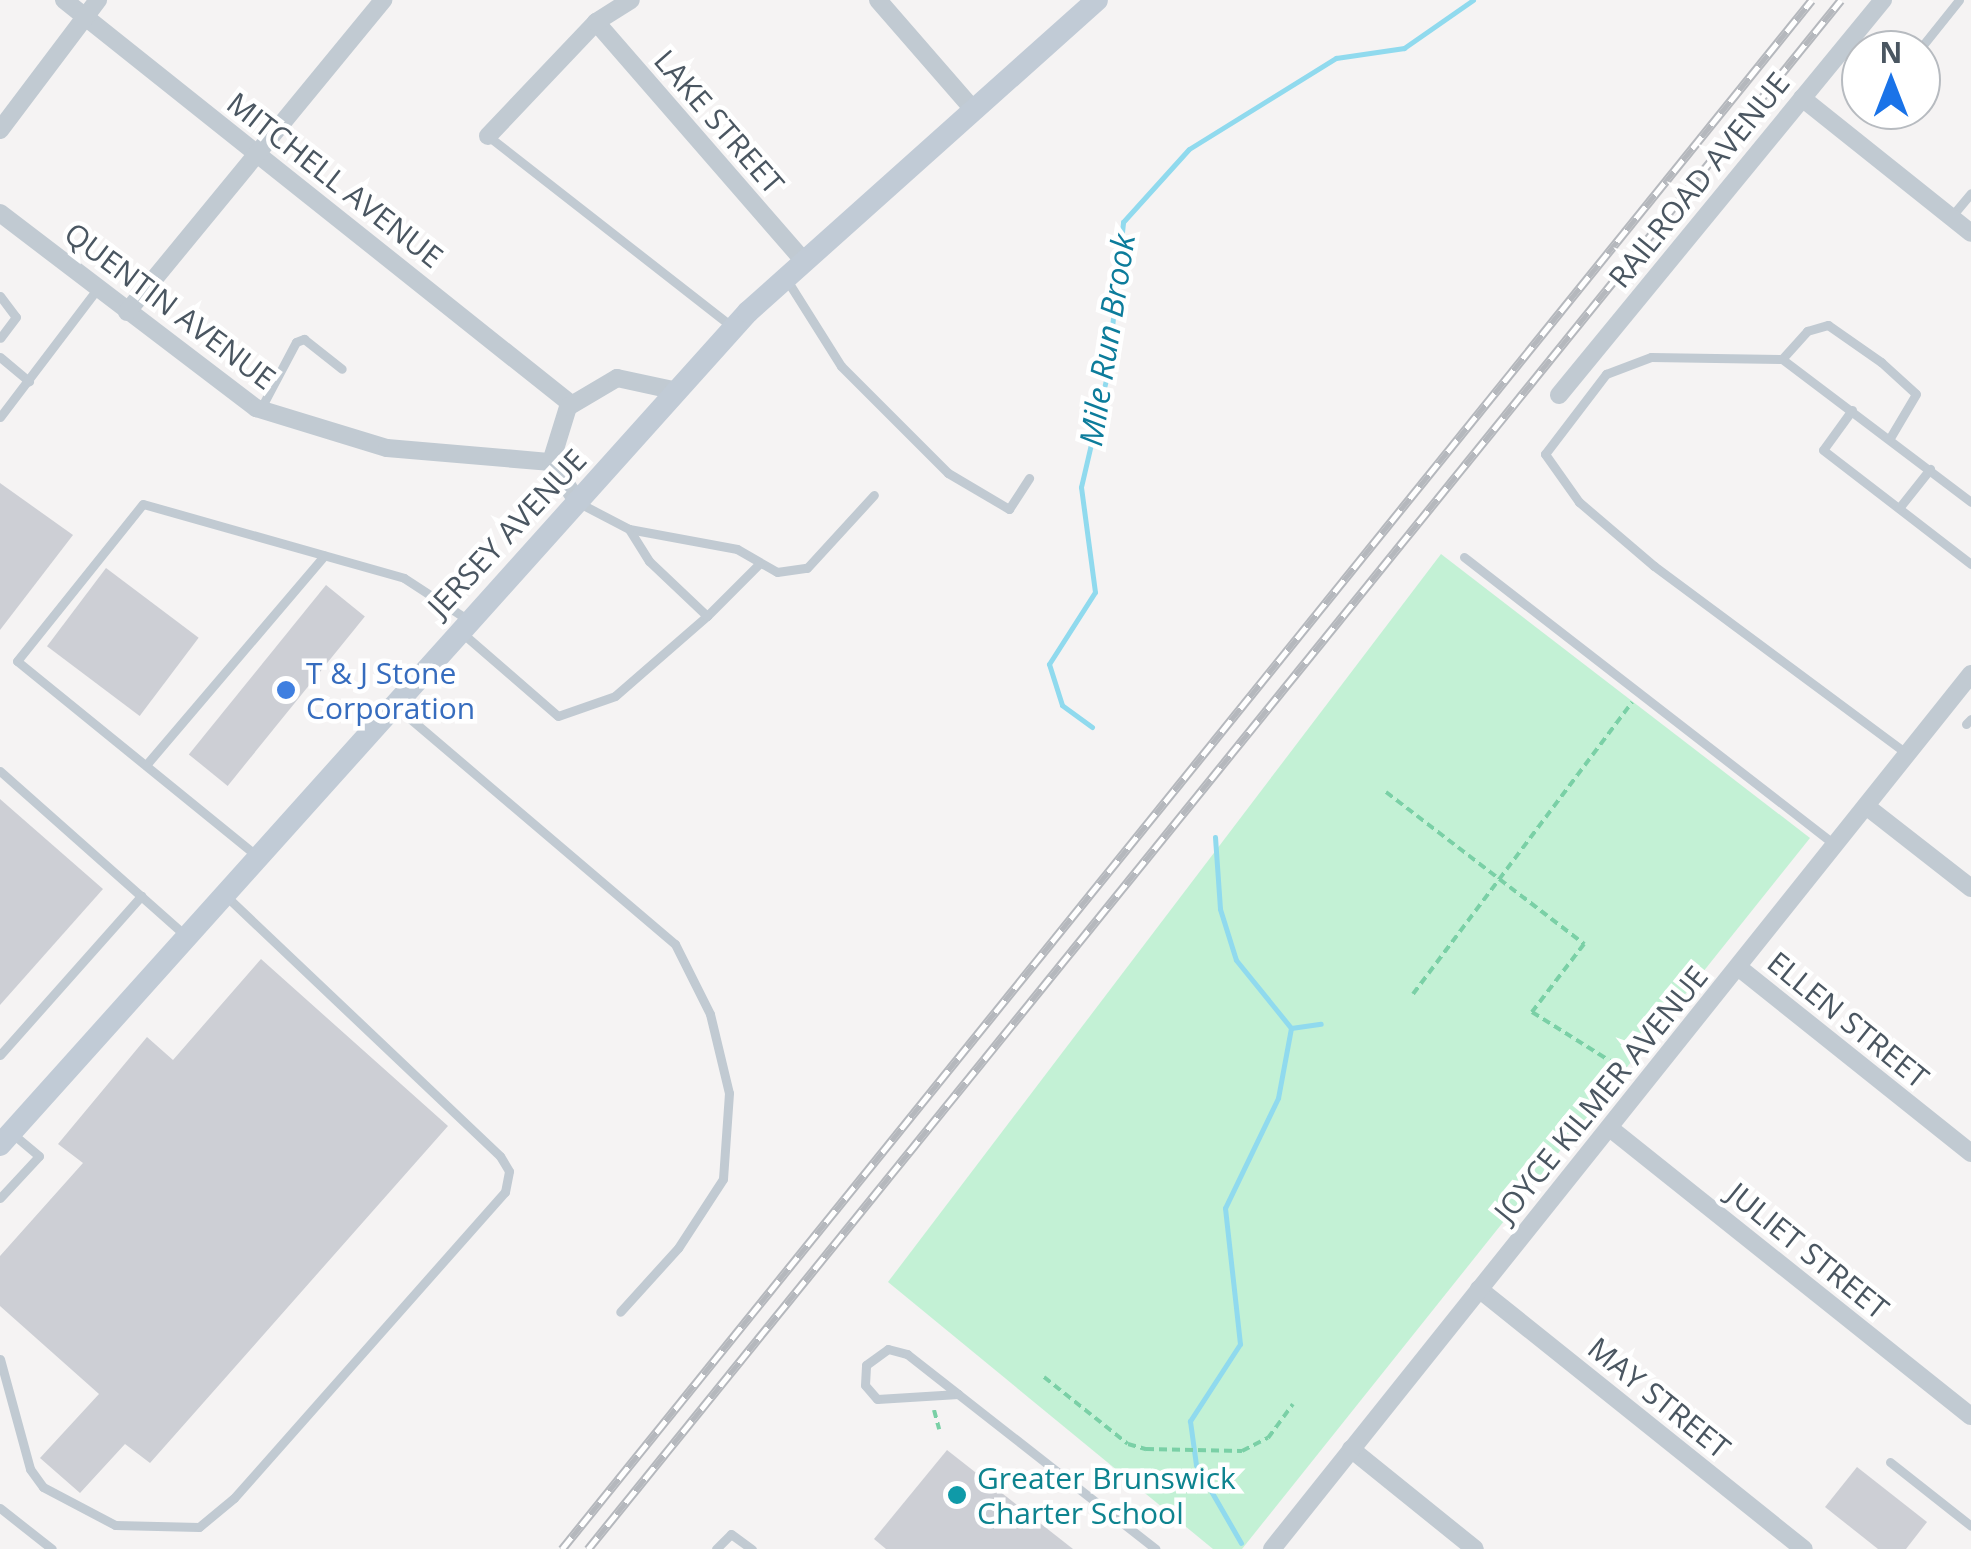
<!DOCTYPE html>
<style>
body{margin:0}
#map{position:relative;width:1971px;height:1549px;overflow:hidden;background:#f5f3f3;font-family:"Open Sans",sans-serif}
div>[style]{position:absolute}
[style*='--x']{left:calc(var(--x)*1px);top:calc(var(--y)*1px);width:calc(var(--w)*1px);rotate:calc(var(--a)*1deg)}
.green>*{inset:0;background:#c3f1d5}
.stream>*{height:5px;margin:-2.5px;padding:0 2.5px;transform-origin:2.5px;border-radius:2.5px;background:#90daee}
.building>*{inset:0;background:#cdcfd5;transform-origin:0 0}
.path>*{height:4px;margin-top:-2px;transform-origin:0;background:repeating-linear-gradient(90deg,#7ad0a6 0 8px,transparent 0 13px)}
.lane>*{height:9px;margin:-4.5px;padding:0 4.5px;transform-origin:4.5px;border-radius:4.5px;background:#c1cad2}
.street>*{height:18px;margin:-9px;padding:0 9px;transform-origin:9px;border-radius:9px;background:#c1cad2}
.secondary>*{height:22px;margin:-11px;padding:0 11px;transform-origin:11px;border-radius:11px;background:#c1cbd6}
.rail>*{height:9px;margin-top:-4.5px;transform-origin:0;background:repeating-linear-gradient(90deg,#fff 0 15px,#b5b8bd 0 30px);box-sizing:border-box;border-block:2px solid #b5b8bd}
.dots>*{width:28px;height:28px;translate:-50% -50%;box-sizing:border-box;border:5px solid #fff;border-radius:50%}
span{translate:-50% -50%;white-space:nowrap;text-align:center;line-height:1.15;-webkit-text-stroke:9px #fff;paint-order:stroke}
.street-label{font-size:30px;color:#4a5661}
.shop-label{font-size:30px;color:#366cbe}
.left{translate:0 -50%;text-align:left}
.culture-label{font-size:30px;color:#0d838f}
.water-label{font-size:32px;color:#0c7c9b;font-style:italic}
.north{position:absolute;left:1841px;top:30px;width:100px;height:100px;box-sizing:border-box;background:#fff;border:2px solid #b7bbc0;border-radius:50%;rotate:0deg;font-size:28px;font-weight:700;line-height:40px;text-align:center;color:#4a5661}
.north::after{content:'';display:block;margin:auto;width:35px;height:45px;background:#1a73e8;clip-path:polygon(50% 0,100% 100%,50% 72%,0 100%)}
</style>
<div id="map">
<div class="green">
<i style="clip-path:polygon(1441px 554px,1810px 838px,1242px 1549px,1213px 1549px,888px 1282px)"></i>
</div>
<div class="stream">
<i style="--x:1092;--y:727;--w:37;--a:-144"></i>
<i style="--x:1062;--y:705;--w:43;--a:-107.6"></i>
<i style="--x:1049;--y:664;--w:85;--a:-57.4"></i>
<i style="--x:1095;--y:592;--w:106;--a:-97.6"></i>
<i style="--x:1081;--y:487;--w:115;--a:-76.9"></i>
<i style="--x:1107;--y:375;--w:154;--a:-84"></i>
<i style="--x:1123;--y:222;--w:98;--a:-47.9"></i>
<i style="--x:1189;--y:149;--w:173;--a:-31.8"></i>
<i style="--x:1336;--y:58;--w:69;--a:-8.4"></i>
<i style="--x:1404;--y:48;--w:84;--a:-34.8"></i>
<i style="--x:1215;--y:837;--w:72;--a:86"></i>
<i style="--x:1220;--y:909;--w:53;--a:72.6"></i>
<i style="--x:1236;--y:960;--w:87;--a:51"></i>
<i style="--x:1291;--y:1028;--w:71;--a:100.5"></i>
<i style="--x:1278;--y:1098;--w:122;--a:115.7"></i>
<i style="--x:1225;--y:1208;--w:137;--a:83.7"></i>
<i style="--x:1240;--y:1344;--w:92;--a:123"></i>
<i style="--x:1190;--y:1421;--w:44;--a:82.2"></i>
<i style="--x:1196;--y:1465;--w:90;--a:60"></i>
<i style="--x:1291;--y:1028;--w:30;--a:-8"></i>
</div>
<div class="building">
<i style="clip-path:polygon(0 483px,73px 535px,0 630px)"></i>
<i style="left:106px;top:568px;width:116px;height:98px;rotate:37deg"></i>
<i style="left:326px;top:585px;width:50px;height:218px;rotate:39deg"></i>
<i style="clip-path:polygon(0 799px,103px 889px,0 1005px)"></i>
<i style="clip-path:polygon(261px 959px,448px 1126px,150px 1463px,125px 1444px,80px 1493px,40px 1458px,99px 1394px,0 1306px,0 1256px,83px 1163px,58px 1144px,147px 1037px,173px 1060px)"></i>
<i style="clip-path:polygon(947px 1450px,1073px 1549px,886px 1549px,874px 1539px)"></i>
<i style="clip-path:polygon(1857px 1467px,1927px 1522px,1906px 1549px,1878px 1549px,1825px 1507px)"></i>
</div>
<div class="path">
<i style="--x:1386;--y:792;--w:250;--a:37.5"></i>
<i style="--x:1584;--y:944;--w:86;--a:127.4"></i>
<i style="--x:1532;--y:1012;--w:111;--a:32.1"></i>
<i style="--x:1413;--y:994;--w:365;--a:-53.1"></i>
<i style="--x:1044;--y:1377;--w:107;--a:38.6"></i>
<i style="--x:1128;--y:1444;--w:19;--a:16"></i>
<i style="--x:1146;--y:1449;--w:96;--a:1.2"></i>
<i style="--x:1242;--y:1451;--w:29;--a:-27"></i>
<i style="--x:1268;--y:1438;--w:42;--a:-53.7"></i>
<i style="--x:934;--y:1410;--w:20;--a:75"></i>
</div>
<div class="lane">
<i style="--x:1919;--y:50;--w:64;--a:-51.3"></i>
<i style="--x:488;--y:136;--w:308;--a:38"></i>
<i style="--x:1951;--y:217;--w:31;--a:-50"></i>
<i style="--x:785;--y:277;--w:105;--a:57.8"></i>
<i style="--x:841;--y:366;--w:151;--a:45"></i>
<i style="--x:948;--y:473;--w:71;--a:30.5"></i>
<i style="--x:1009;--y:509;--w:37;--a:-57"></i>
<i style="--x:0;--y:296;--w:26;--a:53"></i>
<i style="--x:16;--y:317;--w:26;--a:127"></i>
<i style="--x:0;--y:357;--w:38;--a:40"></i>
<i style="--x:1782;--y:359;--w:38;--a:-48"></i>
<i style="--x:1807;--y:331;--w:22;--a:-16"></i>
<i style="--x:1828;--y:325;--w:65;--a:34.9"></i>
<i style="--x:1881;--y:362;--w:47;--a:42.4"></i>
<i style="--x:1916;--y:394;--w:51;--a:120.6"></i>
<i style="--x:260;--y:410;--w:77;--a:-62.1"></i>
<i style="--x:296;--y:342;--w:9;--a:-21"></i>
<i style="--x:304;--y:339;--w:48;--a:38.3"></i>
<i style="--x:1852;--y:410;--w:49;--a:125.9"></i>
<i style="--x:1823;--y:450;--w:187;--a:37.6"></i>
<i style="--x:0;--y:417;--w:161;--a:-52.8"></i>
<i style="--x:1899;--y:508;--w:50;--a:-51.5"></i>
<i style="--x:629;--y:529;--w:110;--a:10.5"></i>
<i style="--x:737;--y:549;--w:46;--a:29.9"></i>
<i style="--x:777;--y:572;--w:30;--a:-8"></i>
<i style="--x:807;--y:568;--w:99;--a:-47.5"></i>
<i style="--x:1464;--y:557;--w:468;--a:37.8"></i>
<i style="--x:707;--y:616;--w:74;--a:-45"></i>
<i style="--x:461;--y:632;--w:128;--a:40.9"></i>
<i style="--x:558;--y:716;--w:60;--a:-19.3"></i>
<i style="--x:615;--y:696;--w:122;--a:-41"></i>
<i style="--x:707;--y:616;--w:80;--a:-136.5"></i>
<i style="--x:649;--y:561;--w:38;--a:-122"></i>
<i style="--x:629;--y:529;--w:54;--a:-152.5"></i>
<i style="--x:394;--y:705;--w:369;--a:40.4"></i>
<i style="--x:675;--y:944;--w:78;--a:63.4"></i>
<i style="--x:710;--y:1014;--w:81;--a:76.5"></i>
<i style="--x:729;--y:1093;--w:86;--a:94"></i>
<i style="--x:723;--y:1179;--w:82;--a:123.1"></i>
<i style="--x:678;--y:1248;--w:86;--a:132.2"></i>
<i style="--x:1966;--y:724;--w:7;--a:-45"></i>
<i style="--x:1906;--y:753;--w:314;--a:-143.4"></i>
<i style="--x:1654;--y:566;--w:99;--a:-139.5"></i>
<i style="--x:1579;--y:502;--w:59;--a:-125.3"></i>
<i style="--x:1545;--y:454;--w:101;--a:-52.7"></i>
<i style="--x:1606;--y:374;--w:48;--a:-20.7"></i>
<i style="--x:1651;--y:357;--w:131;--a:0.9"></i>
<i style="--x:1782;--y:359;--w:237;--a:37.1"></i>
<i style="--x:146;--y:765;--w:275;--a:-49.6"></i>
<i style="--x:0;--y:771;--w:247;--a:41.6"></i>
<i style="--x:257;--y:856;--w:309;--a:-140.9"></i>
<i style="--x:17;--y:661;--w:201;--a:-51.3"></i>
<i style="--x:143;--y:504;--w:271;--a:15.8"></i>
<i style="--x:404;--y:578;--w:75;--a:33.1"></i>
<i style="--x:0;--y:1055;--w:213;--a:-48.4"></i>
<i style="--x:0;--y:1198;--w:57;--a:-47.1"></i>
<i style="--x:39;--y:1156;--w:34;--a:-140"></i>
<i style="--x:0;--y:1359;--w:114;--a:74.7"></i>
<i style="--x:30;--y:1469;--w:22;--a:54"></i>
<i style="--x:43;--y:1487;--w:81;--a:27.8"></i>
<i style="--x:115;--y:1525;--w:84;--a:1.4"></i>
<i style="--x:199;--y:1527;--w:45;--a:-39.6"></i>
<i style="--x:234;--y:1498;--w:409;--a:-48.5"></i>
<i style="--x:505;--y:1192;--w:21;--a:-79"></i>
<i style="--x:509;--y:1171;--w:17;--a:-121"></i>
<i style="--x:500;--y:1156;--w:381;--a:-136.5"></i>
<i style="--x:958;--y:1394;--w:81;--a:176.5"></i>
<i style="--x:877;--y:1399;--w:18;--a:-131"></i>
<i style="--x:865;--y:1385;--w:20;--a:-87"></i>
<i style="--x:866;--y:1365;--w:27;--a:-36"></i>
<i style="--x:888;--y:1349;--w:20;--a:15"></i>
<i style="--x:907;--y:1354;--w:65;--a:38.1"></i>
<i style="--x:958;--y:1394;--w:251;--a:38.1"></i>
<i style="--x:1890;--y:1462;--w:103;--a:38.3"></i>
<i style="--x:0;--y:1508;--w:66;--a:38.3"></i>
<i style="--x:716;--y:1549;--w:21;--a:-45"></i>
<i style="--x:731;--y:1534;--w:26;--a:36"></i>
</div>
<div class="street">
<i style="--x:64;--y:0;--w:648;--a:38.55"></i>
<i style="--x:878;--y:0;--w:143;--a:49"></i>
<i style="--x:596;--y:22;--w:313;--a:49"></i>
<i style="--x:1802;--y:98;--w:216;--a:38.6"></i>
<i style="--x:0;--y:130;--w:163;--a:-53"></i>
<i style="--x:488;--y:136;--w:157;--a:-46.5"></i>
<i style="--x:596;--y:22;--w:41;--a:-32.2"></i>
<i style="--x:0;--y:213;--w:322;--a:37.3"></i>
<i style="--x:256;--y:408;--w:137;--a:17"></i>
<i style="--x:387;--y:448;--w:165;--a:4.9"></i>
<i style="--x:127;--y:312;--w:404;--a:-50.6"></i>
<i style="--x:1559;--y:395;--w:511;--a:-50.64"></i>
<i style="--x:578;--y:502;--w:48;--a:-124"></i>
<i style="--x:551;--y:462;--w:58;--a:-72.8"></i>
<i style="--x:568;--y:407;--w:57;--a:-30.6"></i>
<i style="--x:617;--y:378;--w:61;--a:12.2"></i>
<i style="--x:1866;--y:806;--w:133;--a:38"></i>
<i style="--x:1738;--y:967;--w:298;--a:38.6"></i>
<i style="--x:1611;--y:1129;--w:460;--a:38.6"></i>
<i style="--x:1479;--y:1289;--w:416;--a:38.7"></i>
<i style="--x:1351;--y:1449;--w:159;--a:38.9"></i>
<i style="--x:1272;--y:1549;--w:1120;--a:-51.38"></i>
</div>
<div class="secondary">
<i style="--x:0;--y:1145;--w:1120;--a:-48.08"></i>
<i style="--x:748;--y:312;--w:468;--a:-41.8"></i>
</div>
<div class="rail">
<i style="--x:562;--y:1549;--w:1990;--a:-51.1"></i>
<i style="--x:588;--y:1549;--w:1992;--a:-51.03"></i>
</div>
<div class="dots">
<i style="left:286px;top:690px;background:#3f7fe0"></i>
<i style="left:957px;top:1495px;background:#0f9aa8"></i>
</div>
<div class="street-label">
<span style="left:719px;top:122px;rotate:49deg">LAKE STREET</span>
<span style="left:335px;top:180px;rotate:38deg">MITCHELL AVENUE</span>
<span style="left:1699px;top:180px;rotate:-51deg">RAILROAD AVENUE</span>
<span style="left:170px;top:306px;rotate:37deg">QUENTIN AVENUE</span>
<span style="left:507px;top:533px;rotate:-47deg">JERSEY AVENUE</span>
<span style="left:1848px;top:1020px;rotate:39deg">ELLEN STREET</span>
<span style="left:1601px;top:1094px;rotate:-51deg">JOYCE KILMER AVENUE</span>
<span style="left:1808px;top:1251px;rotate:39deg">JULIET STREET</span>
<span style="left:1659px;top:1398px;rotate:39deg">MAY STREET</span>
</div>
<div class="shop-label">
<span class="left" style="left:306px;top:690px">T &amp; J Stone<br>Corporation</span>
</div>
<div class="culture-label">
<span class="left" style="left:977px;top:1495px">Greater Brunswick<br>Charter School</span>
</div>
<div class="water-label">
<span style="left:1107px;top:340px;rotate:-81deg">Mile Run Brook</span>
</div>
<div class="north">N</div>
</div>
